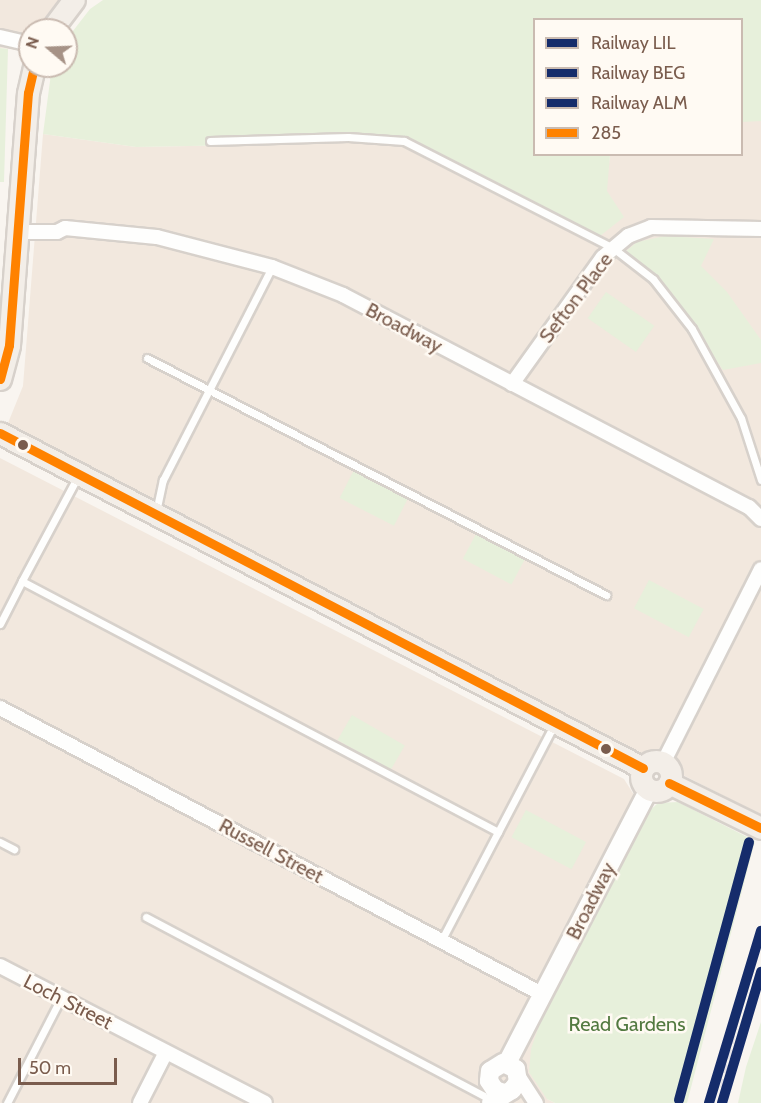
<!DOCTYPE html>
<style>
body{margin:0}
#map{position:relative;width:761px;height:1103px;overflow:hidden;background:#f9f5f0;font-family:Cabin,sans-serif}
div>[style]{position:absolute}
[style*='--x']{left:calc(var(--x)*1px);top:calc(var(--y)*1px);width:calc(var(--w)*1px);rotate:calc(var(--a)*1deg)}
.residential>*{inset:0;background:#f2e8de}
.green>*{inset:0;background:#e7f0db;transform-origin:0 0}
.roads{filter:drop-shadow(2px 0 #d7d1cb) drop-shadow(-2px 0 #d7d1cb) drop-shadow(0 2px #d7d1cb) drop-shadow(0 -2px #d7d1cb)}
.lane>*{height:7px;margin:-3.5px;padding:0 3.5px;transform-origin:3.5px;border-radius:3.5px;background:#fefefd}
.street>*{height:14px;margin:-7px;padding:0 7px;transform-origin:7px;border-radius:7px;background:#fefefd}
.secondary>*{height:18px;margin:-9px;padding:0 9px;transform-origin:9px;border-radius:9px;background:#fefefd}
.primary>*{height:21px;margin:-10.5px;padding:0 10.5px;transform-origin:10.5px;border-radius:10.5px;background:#f3eee8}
.primary>.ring{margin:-10.5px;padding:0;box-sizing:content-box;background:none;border:21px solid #f3eee8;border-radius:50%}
.rail>*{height:4px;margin-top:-2px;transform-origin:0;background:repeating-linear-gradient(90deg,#e6e3e7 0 9px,transparent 0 15px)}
.bus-1>*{height:9px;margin:-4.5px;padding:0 4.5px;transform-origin:4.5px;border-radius:4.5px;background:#ff8200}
.rail-1>*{height:10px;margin:-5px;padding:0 5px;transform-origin:5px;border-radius:5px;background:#152c6b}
.rail-2>*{height:10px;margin:-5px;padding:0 5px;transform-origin:5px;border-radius:5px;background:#152c6b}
.rail-3>*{height:10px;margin:-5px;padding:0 5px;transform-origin:5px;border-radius:5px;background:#152c6b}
.dots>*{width:16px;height:16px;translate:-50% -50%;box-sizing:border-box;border:3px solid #fffaf3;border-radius:50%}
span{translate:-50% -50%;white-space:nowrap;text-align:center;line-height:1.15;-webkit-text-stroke:5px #fffaf3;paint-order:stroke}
.street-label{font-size:20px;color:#7a5c4d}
.park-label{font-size:20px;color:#537a41}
.legend{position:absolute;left:533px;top:18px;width:210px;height:138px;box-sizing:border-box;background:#fffaf3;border:2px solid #cabbb1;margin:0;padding:8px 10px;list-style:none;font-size:18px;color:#7a5c4d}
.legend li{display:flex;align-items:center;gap:12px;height:30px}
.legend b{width:30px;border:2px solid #cabbb1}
.north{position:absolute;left:18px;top:18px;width:60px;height:60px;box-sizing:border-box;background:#fffaf3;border:2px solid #cabbb1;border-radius:50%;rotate:289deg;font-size:16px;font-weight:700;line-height:24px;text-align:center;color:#7a5c4d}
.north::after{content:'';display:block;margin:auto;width:21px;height:27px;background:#a69286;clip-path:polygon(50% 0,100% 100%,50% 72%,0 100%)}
.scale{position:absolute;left:18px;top:1058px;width:99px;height:27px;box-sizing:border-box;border:3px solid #7a5c4d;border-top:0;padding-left:8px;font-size:18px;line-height:21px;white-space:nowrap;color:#7a5c4d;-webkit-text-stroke:4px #fffaf3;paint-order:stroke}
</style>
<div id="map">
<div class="residential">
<i style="clip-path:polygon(0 0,59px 0,39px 30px,30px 30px,29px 51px,0 48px)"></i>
<i style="clip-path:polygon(742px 121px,761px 121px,761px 815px,683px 775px,682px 764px,652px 750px,642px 753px,8px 423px,23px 386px,43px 134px,136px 147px,390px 142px,453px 162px,600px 235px,610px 155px,742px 154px)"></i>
<i style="clip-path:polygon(0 458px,624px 779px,646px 814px,543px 1014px,547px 1099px,555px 1103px,0 1103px)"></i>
</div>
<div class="green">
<i style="clip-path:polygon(103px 0,761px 0,761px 121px,742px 122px,742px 20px,534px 20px,534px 154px,610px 155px,607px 191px,624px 217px,600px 236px,453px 162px,390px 142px,136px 147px,43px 134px,52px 66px,66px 66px,66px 40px,90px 9px)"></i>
<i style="clip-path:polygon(0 48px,8px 49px,4px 182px,0 182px)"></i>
<i style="clip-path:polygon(665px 236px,714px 239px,701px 266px,727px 292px,761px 340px,761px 363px,723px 370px,655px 274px,625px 252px,637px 242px)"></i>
<i style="left:606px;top:292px;width:59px;height:32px;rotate:35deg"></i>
<i style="left:356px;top:466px;width:61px;height:36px;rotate:27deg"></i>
<i style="left:476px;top:534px;width:55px;height:28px;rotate:28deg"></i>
<i style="left:649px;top:580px;width:62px;height:32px;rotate:28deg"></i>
<i style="left:352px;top:715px;width:61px;height:29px;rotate:30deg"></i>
<i style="clip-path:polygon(678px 802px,755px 841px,687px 1103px,555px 1103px,547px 1099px,529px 1072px,531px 1049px,543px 1014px,646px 814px,658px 803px)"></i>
<i style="left:526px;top:810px;width:68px;height:31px;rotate:28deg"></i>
<i style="clip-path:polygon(761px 1022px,761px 1103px,738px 1103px,746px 1067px)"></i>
</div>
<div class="roads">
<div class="lane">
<i style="--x:210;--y:141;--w:138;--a:-1.7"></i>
<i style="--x:348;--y:137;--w:56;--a:4.1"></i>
<i style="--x:404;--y:141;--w:235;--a:27.1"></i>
<i style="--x:613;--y:248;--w:51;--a:37.8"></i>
<i style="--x:653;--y:279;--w:63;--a:52"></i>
<i style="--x:692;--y:329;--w:102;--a:61.2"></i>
<i style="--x:741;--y:418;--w:65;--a:72.1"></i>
<i style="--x:147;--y:358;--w:517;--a:27.31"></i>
<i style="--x:78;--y:476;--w:119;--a:118.1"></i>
<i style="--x:22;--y:581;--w:538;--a:27.8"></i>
<i style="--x:498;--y:832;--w:123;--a:117.6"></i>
<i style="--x:156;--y:512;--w:33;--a:-78"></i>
<i style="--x:163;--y:480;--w:239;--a:-62.9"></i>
<i style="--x:0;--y:624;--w:48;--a:-62.9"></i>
<i style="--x:498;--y:832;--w:121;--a:-62.4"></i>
<i style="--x:0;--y:842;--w:16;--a:27"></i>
<i style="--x:146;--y:917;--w:382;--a:27.9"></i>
<i style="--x:7;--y:1103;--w:118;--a:-62.8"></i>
</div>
<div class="street">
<i style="--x:0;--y:37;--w:31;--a:13"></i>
<i style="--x:18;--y:232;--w:39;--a:0"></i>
<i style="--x:57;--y:232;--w:9;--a:-27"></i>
<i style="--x:65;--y:228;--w:92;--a:5.6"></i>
<i style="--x:157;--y:237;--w:119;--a:14.6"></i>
<i style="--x:272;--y:267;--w:76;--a:21.5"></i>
<i style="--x:343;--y:295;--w:458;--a:27.6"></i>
<i style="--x:749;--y:507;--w:17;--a:45"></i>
<i style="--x:512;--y:384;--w:156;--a:-54.4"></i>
<i style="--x:603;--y:257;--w:33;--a:-40"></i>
<i style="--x:628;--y:236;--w:25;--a:-21"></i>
<i style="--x:651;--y:227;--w:110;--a:1"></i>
<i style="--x:0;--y:708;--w:613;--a:27.82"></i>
<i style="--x:663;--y:763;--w:217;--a:-63.2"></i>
<i style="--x:0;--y:966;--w:298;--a:27.3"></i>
<i style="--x:519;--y:1077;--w:31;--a:57"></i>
<i style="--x:140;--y:1103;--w:57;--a:-63"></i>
</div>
<div class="secondary">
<i style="--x:507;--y:1063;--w:309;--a:-62.6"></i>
<i style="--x:491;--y:1103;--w:25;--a:-32"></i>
<i style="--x:512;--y:1090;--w:10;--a:-53"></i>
<i style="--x:518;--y:1082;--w:13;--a:-99"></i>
<i style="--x:516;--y:1069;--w:14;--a:-155"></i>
<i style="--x:503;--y:1063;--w:15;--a:148"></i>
<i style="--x:490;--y:1071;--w:10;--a:96"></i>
<i style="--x:489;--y:1081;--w:11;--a:56"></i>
<i style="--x:495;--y:1090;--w:9;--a:18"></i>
</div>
<div class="primary">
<i style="--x:51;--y:30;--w:38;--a:-53"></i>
<i style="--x:0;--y:379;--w:35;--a:-75"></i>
<i style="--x:9;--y:345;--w:253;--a:-85.7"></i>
<i style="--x:28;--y:93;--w:28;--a:-77"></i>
<i style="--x:0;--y:433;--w:725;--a:27.52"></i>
<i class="ring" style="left:641px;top:761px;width:9px;height:9px"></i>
<i style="--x:669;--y:783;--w:102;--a:26.1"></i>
</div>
</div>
<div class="rail">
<i style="--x:722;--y:1088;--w:91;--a:-77.9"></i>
</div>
<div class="bus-1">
<i style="--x:0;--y:379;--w:35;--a:-75"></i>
<i style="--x:9;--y:345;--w:253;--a:-85.7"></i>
<i style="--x:28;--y:93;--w:28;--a:-77"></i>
<i style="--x:0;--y:433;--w:725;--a:27.52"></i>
<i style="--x:669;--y:783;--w:102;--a:26.1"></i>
</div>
<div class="rail-1">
<i style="--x:709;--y:1103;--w:180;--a:-73.2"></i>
</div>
<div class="rail-2">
<i style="--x:722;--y:1103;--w:137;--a:-73.4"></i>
</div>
<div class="rail-3">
<i style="--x:679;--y:1100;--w:267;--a:-74.8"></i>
</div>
<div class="dots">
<i style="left:23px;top:445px;background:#7a5c4d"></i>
<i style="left:606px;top:749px;background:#7a5c4d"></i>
</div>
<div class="street-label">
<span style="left:576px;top:298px;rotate:-53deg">Sefton Place</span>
<span style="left:404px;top:328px;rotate:28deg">Broadway</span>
<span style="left:271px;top:851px;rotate:28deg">Russell Street</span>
<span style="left:591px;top:901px;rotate:-63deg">Broadway</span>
<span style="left:68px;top:1002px;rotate:27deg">Loch Street</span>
</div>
<div class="park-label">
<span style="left:627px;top:1024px">Read Gardens</span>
</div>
<ul class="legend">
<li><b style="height:8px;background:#152c6b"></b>Railway LIL</li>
<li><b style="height:8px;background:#152c6b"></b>Railway BEG</li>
<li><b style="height:8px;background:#152c6b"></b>Railway ALM</li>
<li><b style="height:8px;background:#ff8200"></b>285</li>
</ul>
<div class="north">N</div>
<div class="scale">50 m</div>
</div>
